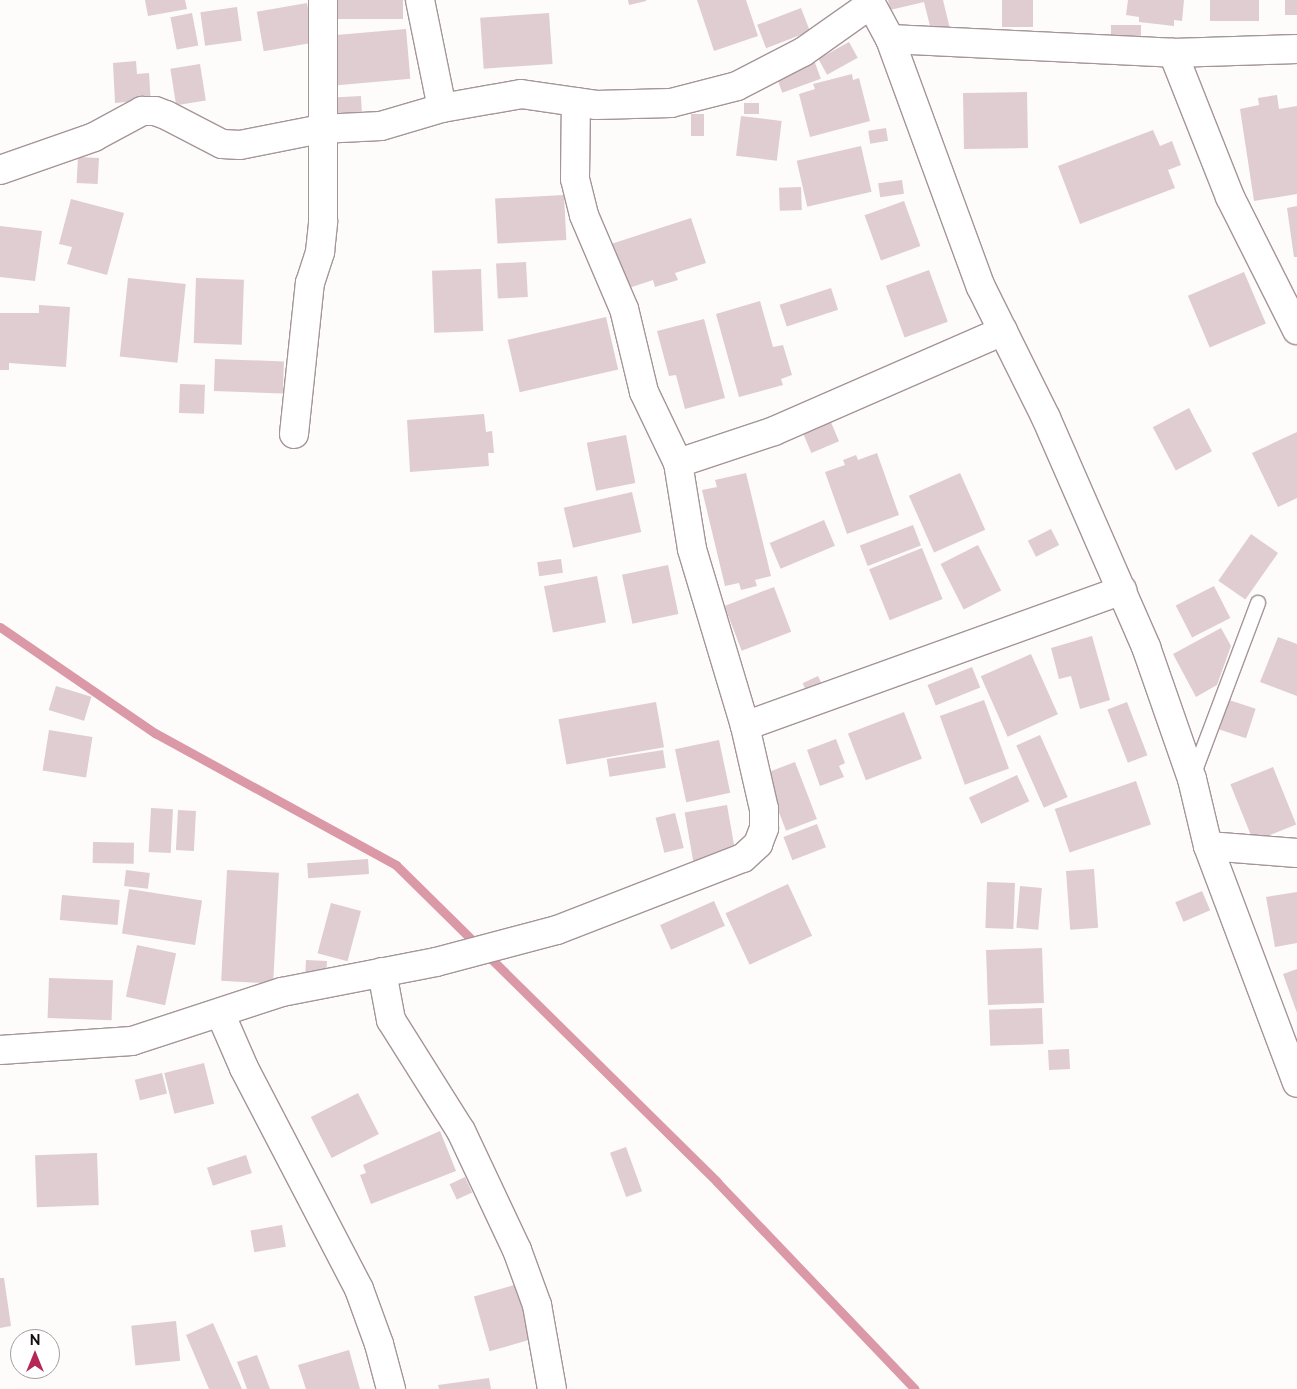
<!DOCTYPE html>
<style>
body{margin:0}
#map{position:relative;width:1297px;height:1389px;overflow:hidden;background:#fefbfb;font-family:Raleway,sans-serif}
div>[style]{position:absolute}
[style*='--x']{left:calc(var(--x)*1px);top:calc(var(--y)*1px);width:calc(var(--w)*1px);rotate:calc(var(--a)*1deg)}
.stream>*{height:9px;margin:-4.5px;padding:0 4.5px;transform-origin:4.5px;border-radius:4.5px;background:#db99a7}
.building>*{inset:0;background:#dfcdd1;transform-origin:0 0}
.roads{filter:drop-shadow(1px 0 #a59598) drop-shadow(-1px 0 #a59598) drop-shadow(0 1px #a59598) drop-shadow(0 -1px #a59598)}
.lane>*{height:14px;margin:-7px;padding:0 7px;transform-origin:7px;border-radius:7px;background:#fff}
.street>*{height:28px;margin:-14px;padding:0 14px;transform-origin:14px;border-radius:14px;background:#fff}
span{translate:-50% -50%;white-space:nowrap;text-align:center;line-height:1.15;-webkit-text-stroke:4.5px #fff;paint-order:stroke}
.north{position:absolute;left:10px;top:1329px;width:50px;height:50px;box-sizing:border-box;background:#fff;border:1px solid #a19f9f;border-radius:50%;rotate:0deg;font-size:14px;font-weight:700;line-height:20px;text-align:center;color:#150f10}
.north::after{content:'';display:block;margin:auto;width:18px;height:22px;background:#b52759;clip-path:polygon(50% 0,100% 100%,50% 72%,0 100%)}
</style>
<div id="map">
<div class="stream">
<i style="--x:0;--y:627;--w:188;--a:34.4"></i>
<i style="--x:155;--y:733;--w:275;--a:28.7"></i>
<i style="--x:396;--y:865;--w:451;--a:44.6"></i>
<i style="--x:717;--y:1182;--w:286;--a:46.3"></i>
</div>
<div class="building">
<i style="clip-path:polygon(145px 0,185px 0,187px 9px,148px 16px)"></i>
<i style="left:333px;top:0;width:70px;height:19px"></i>
<i style="clip-path:polygon(628px 0,646px 0,646px 1px,629px 5px)"></i>
<i style="clip-path:polygon(697px 0,746px 0,758px 36px,714px 51px)"></i>
<i style="clip-path:polygon(888px 0,943px 0,950px 29px,932px 34px,924px 2px,890px 10px)"></i>
<i style="left:1002px;top:0;width:31px;height:27px"></i>
<i style="clip-path:polygon(1128px 0,1184px 0,1182px 21px,1174px 20px,1174px 26px,1139px 22px,1139px 17px,1126px 15px)"></i>
<i style="left:1210px;top:0;width:49px;height:21px"></i>
<i style="left:1285px;top:0;width:12px;height:15px"></i>
<i style="left:307px;top:3px;width:40px;height:51px;rotate:80deg"></i>
<i style="left:237px;top:7px;width:34px;height:37px;rotate:82deg"></i>
<i style="left:801px;top:8px;width:25px;height:47px;rotate:69deg"></i>
<i style="left:192px;top:13px;width:33px;height:22px;rotate:79deg"></i>
<i style="left:549px;top:13px;width:51px;height:69px;rotate:86deg"></i>
<i style="left:1111px;top:25px;width:30px;height:20px"></i>
<i style="left:406px;top:29px;width:50px;height:73px;rotate:85deg"></i>
<i style="left:849px;top:42px;width:18px;height:35px;rotate:61deg"></i>
<i style="left:814px;top:60px;width:20px;height:41px;rotate:70deg"></i>
<i style="clip-path:polygon(136px 61px,137px 74px,149px 73px,151px 105px,136px 101px,115px 103px,113px 63px)"></i>
<i style="left:200px;top:64px;width:37px;height:30px;rotate:81deg"></i>
<i style="clip-path:polygon(852px 74px,853px 80px,859px 78px,870px 121px,810px 137px,799px 94px,815px 89px,813px 84px)"></i>
<i style="left:1027px;top:92px;width:56px;height:64px;rotate:89deg"></i>
<i style="clip-path:polygon(1277px 95px,1279px 109px,1297px 106px,1297px 194px,1254px 201px,1240px 109px,1259px 105px,1258px 98px)"></i>
<i style="left:361px;top:96px;width:19px;height:33px;rotate:87deg"></i>
<i style="left:744px;top:103px;width:15px;height:11px"></i>
<i style="left:691px;top:114px;width:13px;height:22px"></i>
<i style="left:741px;top:116px;width:41px;height:40px;rotate:7deg"></i>
<i style="left:886px;top:128px;width:13px;height:18px;rotate:81deg"></i>
<i style="clip-path:polygon(1153px 130px,1160px 146px,1172px 141px,1181px 165px,1168px 170px,1175px 188px,1080px 224px,1058px 166px)"></i>
<i style="left:861px;top:146px;width:47px;height:66px;rotate:77deg"></i>
<i style="left:78px;top:157px;width:21px;height:26px;rotate:3deg"></i>
<i style="left:902px;top:180px;width:14px;height:24px;rotate:82deg"></i>
<i style="left:801px;top:187px;width:23px;height:22px;rotate:88deg"></i>
<i style="left:564px;top:195px;width:45px;height:69px;rotate:87deg"></i>
<i style="clip-path:polygon(71px 199px,124px 213px,107px 275px,67px 264px,72px 247px,59px 244px)"></i>
<i style="left:904px;top:201px;width:48px;height:42px;rotate:70deg"></i>
<i style="clip-path:polygon(1297px 206px,1297px 257px,1294px 257px,1287px 208px)"></i>
<i style="clip-path:polygon(691px 218px,706px 263px,675px 273px,678px 280px,655px 287px,653px 280px,623px 290px,608px 245px)"></i>
<i style="clip-path:polygon(0 226px,42px 231px,35px 281px,0 277px)"></i>
<i style="left:526px;top:262px;width:35px;height:30px;rotate:87deg"></i>
<i style="left:481px;top:269px;width:62px;height:49px;rotate:88deg"></i>
<i style="left:929px;top:270px;width:55px;height:46px;rotate:70deg"></i>
<i style="left:1244px;top:272px;width:56px;height:61px;rotate:67deg"></i>
<i style="left:128px;top:278px;width:58px;height:79px;rotate:6deg"></i>
<i style="left:196px;top:278px;width:48px;height:65px;rotate:2deg"></i>
<i style="left:831px;top:288px;width:23px;height:54px;rotate:72deg"></i>
<i style="clip-path:polygon(760px 301px,773px 347px,783px 345px,792px 375px,781px 379px,783px 385px,739px 397px,716px 314px)"></i>
<i style="clip-path:polygon(39px 305px,70px 307px,66px 367px,9px 363px,9px 370px,0 370px,0 313px,39px 313px)"></i>
<i style="left:606px;top:317px;width:54px;height:101px;rotate:77deg"></i>
<i style="clip-path:polygon(704px 319px,725px 398px,685px 409px,676px 375px,669px 376px,657px 331px)"></i>
<i style="left:215px;top:359px;width:69px;height:32px;rotate:2deg"></i>
<i style="left:180px;top:384px;width:25px;height:29px;rotate:2deg"></i>
<i style="left:1189px;top:408px;width:49px;height:41px;rotate:62deg"></i>
<i style="clip-path:polygon(484px 414px,486px 432px,492px 431px,494px 453px,488px 453px,489px 466px,410px 472px,407px 420px)"></i>
<i style="left:830px;top:420px;width:23px;height:30px;rotate:67deg"></i>
<i style="clip-path:polygon(1297px 432px,1297px 498px,1278px 507px,1252px 453px)"></i>
<i style="left:626px;top:435px;width:49px;height:40px;rotate:79deg"></i>
<i style="clip-path:polygon(877px 453px,899px 515px,847px 534px,825px 472px,845px 465px,843px 460px,856px 455px,858px 460px)"></i>
<i style="clip-path:polygon(746px 473px,771px 576px,755px 580px,757px 586px,741px 590px,739px 583px,725px 586px,702px 490px,717px 487px,715px 480px)"></i>
<i style="left:960px;top:473px;width:62px;height:56px;rotate:66deg"></i>
<i style="left:632px;top:492px;width:41px;height:70px;rotate:77deg"></i>
<i style="left:824px;top:520px;width:28px;height:59px;rotate:67deg"></i>
<i style="left:913px;top:525px;width:22px;height:57px;rotate:69deg"></i>
<i style="left:1051px;top:529px;width:18px;height:26px;rotate:63deg"></i>
<i style="left:1251px;top:534px;width:33px;height:57px;rotate:35deg"></i>
<i style="left:978px;top:545px;width:51px;height:42px;rotate:63deg"></i>
<i style="left:922px;top:548px;width:55px;height:57px;rotate:68deg"></i>
<i style="left:561px;top:559px;width:14px;height:24px;rotate:82deg"></i>
<i style="left:668px;top:565px;width:50px;height:47px;rotate:78deg"></i>
<i style="left:597px;top:576px;width:47px;height:54px;rotate:79deg"></i>
<i style="left:1214px;top:586px;width:36px;height:43px;rotate:63deg"></i>
<i style="left:774px;top:587px;width:48px;height:53px;rotate:69deg"></i>
<i style="clip-path:polygon(1221px 628px,1231px 646px,1217px 685px,1196px 697px,1173px 654px)"></i>
<i style="clip-path:polygon(1092px 636px,1110px 700px,1080px 709px,1071px 676px,1059px 679px,1051px 648px)"></i>
<i style="clip-path:polygon(1278px 637px,1297px 644px,1297px 696px,1260px 682px)"></i>
<i style="left:1031px;top:654px;width:66px;height:55px;rotate:66deg"></i>
<i style="left:972px;top:667px;width:22px;height:48px;rotate:68deg"></i>
<i style="left:818px;top:676px;width:17px;height:17px;rotate:65deg"></i>
<i style="left:56px;top:686px;width:37px;height:25px;rotate:17deg"></i>
<i style="left:984px;top:700px;width:73px;height:47px;rotate:70deg"></i>
<i style="left:1229px;top:700px;width:28px;height:31px;rotate:18deg"></i>
<i style="left:656px;top:702px;width:46px;height:99px;rotate:80deg"></i>
<i style="left:1127px;top:702px;width:57px;height:21px;rotate:69deg"></i>
<i style="left:904px;top:712px;width:50px;height:60px;rotate:69deg"></i>
<i style="left:49px;top:730px;width:44px;height:41px;rotate:9deg"></i>
<i style="left:1040px;top:735px;width:68px;height:26px;rotate:66deg"></i>
<i style="clip-path:polygon(836px 739px,845px 763px,839px 766px,844px 777px,820px 786px,807px 750px)"></i>
<i style="left:719px;top:740px;width:54px;height:45px;rotate:78deg"></i>
<i style="left:663px;top:750px;width:18px;height:57px;rotate:81deg"></i>
<i style="left:795px;top:762px;width:61px;height:33px;rotate:69deg"></i>
<i style="left:1273px;top:767px;width:62px;height:46px;rotate:68deg"></i>
<i style="left:1017px;top:775px;width:29px;height:53px;rotate:65deg"></i>
<i style="left:1136px;top:781px;width:46px;height:86px;rotate:71deg"></i>
<i style="left:727px;top:805px;width:52px;height:43px;rotate:80deg"></i>
<i style="left:151px;top:808px;width:22px;height:44px;rotate:3deg"></i>
<i style="left:178px;top:810px;width:18px;height:40px;rotate:3deg"></i>
<i style="left:675px;top:813px;width:36px;height:20px;rotate:76deg"></i>
<i style="left:817px;top:824px;width:25px;height:36px;rotate:69deg"></i>
<i style="left:93px;top:842px;width:41px;height:21px;rotate:1deg"></i>
<i style="left:368px;top:859px;width:15px;height:61px;rotate:86deg"></i>
<i style="left:1094px;top:869px;width:59px;height:28px;rotate:86deg"></i>
<i style="left:126px;top:870px;width:24px;height:16px;rotate:7deg"></i>
<i style="left:227px;top:870px;width:52px;height:111px;rotate:3deg"></i>
<i style="left:987px;top:882px;width:28px;height:46px;rotate:2deg"></i>
<i style="left:788px;top:884px;width:57px;height:69px;rotate:65deg"></i>
<i style="left:1020px;top:886px;width:22px;height:42px;rotate:5deg"></i>
<i style="left:129px;top:889px;width:74px;height:45px;rotate:9deg"></i>
<i style="left:1202px;top:891px;width:21px;height:29px;rotate:67deg"></i>
<i style="clip-path:polygon(1297px 892px,1297px 943px,1275px 947px,1266px 897px)"></i>
<i style="left:62px;top:895px;width:58px;height:25px;rotate:5deg"></i>
<i style="left:714px;top:901px;width:27px;height:59px;rotate:66deg"></i>
<i style="left:331px;top:903px;width:31px;height:52px;rotate:15deg"></i>
<i style="left:137px;top:945px;width:40px;height:53px;rotate:12deg"></i>
<i style="left:1042px;top:948px;width:55px;height:56px;rotate:88deg"></i>
<i style="left:306px;top:960px;width:21px;height:15px;rotate:3deg"></i>
<i style="clip-path:polygon(1297px 969px,1297px 1013px,1283px 974px)"></i>
<i style="left:49px;top:978px;width:64px;height:40px;rotate:2deg"></i>
<i style="left:1042px;top:1008px;width:36px;height:53px;rotate:88deg"></i>
<i style="left:1069px;top:1049px;width:20px;height:21px;rotate:87deg"></i>
<i style="left:204px;top:1063px;width:42px;height:41px;rotate:76deg"></i>
<i style="left:162px;top:1073px;width:21px;height:28px;rotate:76deg"></i>
<i style="left:358px;top:1093px;width:46px;height:53px;rotate:63deg"></i>
<i style="clip-path:polygon(440px 1131px,456px 1171px,371px 1204px,360px 1175px,366px 1173px,363px 1165px)"></i>
<i style="left:626px;top:1147px;width:47px;height:17px;rotate:70deg"></i>
<i style="left:97px;top:1153px;width:52px;height:62px;rotate:88deg"></i>
<i style="left:246px;top:1155px;width:19px;height:41px;rotate:72deg"></i>
<i style="left:465px;top:1177px;width:17px;height:17px;rotate:65deg"></i>
<i style="left:282px;top:1225px;width:22px;height:32px;rotate:80deg"></i>
<i style="clip-path:polygon(0 1278px,4px 1278px,11px 1326px,0 1328px)"></i>
<i style="left:521px;top:1283px;width:57px;height:49px;rotate:74deg"></i>
<i style="left:176px;top:1321px;width:40px;height:45px;rotate:84deg"></i>
<i style="clip-path:polygon(213px 1323px,242px 1389px,209px 1389px,186px 1335px)"></i>
<i style="clip-path:polygon(349px 1350px,360px 1389px,306px 1389px,298px 1365px)"></i>
<i style="clip-path:polygon(257px 1355px,270px 1389px,247px 1389px,237px 1362px)"></i>
<i style="clip-path:polygon(489px 1378px,491px 1389px,439px 1389px,438px 1385px)"></i>
</div>
<div class="roads">
<div class="lane">
<i style="--x:1193;--y:776;--w:185;--a:-69.4"></i>
</div>
<div class="street">
<i style="--x:420;--y:0;--w:110;--a:78.5"></i>
<i style="--x:869;--y:0;--w:44;--a:61.7"></i>
<i style="--x:890;--y:39;--w:264;--a:69.9"></i>
<i style="--x:981;--y:287;--w:146;--a:63.6"></i>
<i style="--x:1046;--y:418;--w:250;--a:66.4"></i>
<i style="--x:1146;--y:647;--w:140;--a:70.8"></i>
<i style="--x:1192;--y:779;--w:69;--a:76.6"></i>
<i style="--x:1208;--y:846;--w:253;--a:69.4"></i>
<i style="--x:890;--y:39;--w:283;--a:2.8"></i>
<i style="--x:1173;--y:53;--w:124;--a:-1.8"></i>
<i style="--x:1173;--y:53;--w:155;--a:68.4"></i>
<i style="--x:1230;--y:197;--w:149;--a:63.3"></i>
<i style="--x:0;--y:170;--w:100;--a:-19.3"></i>
<i style="--x:94;--y:137;--w:55;--a:-28.4"></i>
<i style="--x:142;--y:111;--w:13;--a:0"></i>
<i style="--x:155;--y:111;--w:12;--a:20"></i>
<i style="--x:166;--y:115;--w:63;--a:27.4"></i>
<i style="--x:222;--y:144;--w:18;--a:3"></i>
<i style="--x:240;--y:145;--w:83;--a:-11.2"></i>
<i style="--x:321;--y:129;--w:60;--a:-2.9"></i>
<i style="--x:381;--y:126;--w:64;--a:-16.4"></i>
<i style="--x:442;--y:108;--w:80;--a:-10"></i>
<i style="--x:521;--y:94;--w:76;--a:8.3"></i>
<i style="--x:596;--y:105;--w:75;--a:-1.5"></i>
<i style="--x:671;--y:103;--w:68;--a:-14.4"></i>
<i style="--x:737;--y:86;--w:74;--a:-27.3"></i>
<i style="--x:803;--y:52;--w:83;--a:-35.2"></i>
<i style="--x:294;--y:434;--w:152;--a:-84"></i>
<i style="--x:310;--y:283;--w:33;--a:-72"></i>
<i style="--x:320;--y:252;--w:31;--a:-84"></i>
<i style="--x:323;--y:221;--w:221;--a:-90"></i>
<i style="--x:678;--y:463;--w:101;--a:-18.4"></i>
<i style="--x:774;--y:431;--w:250;--a:-23.6"></i>
<i style="--x:745;--y:726;--w:401;--a:-19.8"></i>
<i style="--x:1208;--y:846;--w:89;--a:4.5"></i>
<i style="--x:382;--y:972;--w:49;--a:79.4"></i>
<i style="--x:391;--y:1020;--w:131;--a:57.8"></i>
<i style="--x:461;--y:1131;--w:132;--a:64.8"></i>
<i style="--x:517;--y:1250;--w:59;--a:70"></i>
<i style="--x:537;--y:1305;--w:85;--a:79.9"></i>
<i style="--x:221;--y:1015;--w:58;--a:66.5"></i>
<i style="--x:244;--y:1068;--w:249;--a:62.5"></i>
<i style="--x:359;--y:1289;--w:59;--a:70"></i>
<i style="--x:379;--y:1344;--w:47;--a:75.1"></i>
<i style="--x:0;--y:1050;--w:132;--a:-3.9"></i>
<i style="--x:132;--y:1041;--w:158;--a:-18.1"></i>
<i style="--x:282;--y:992;--w:157;--a:-11"></i>
<i style="--x:436;--y:962;--w:125;--a:-14.8"></i>
<i style="--x:557;--y:930;--w:199;--a:-21.2"></i>
<i style="--x:743;--y:858;--w:21;--a:-43"></i>
<i style="--x:758;--y:844;--w:17;--a:-69"></i>
<i style="--x:764;--y:828;--w:19;--a:-90"></i>
<i style="--x:764;--y:809;--w:85;--a:-102.9"></i>
<i style="--x:745;--y:726;--w:185;--a:-106.7"></i>
<i style="--x:692;--y:549;--w:87;--a:-99.2"></i>
<i style="--x:678;--y:463;--w:79;--a:-115.6"></i>
<i style="--x:644;--y:392;--w:85;--a:-103.5"></i>
<i style="--x:624;--y:309;--w:102;--a:-113.1"></i>
<i style="--x:584;--y:215;--w:37;--a:-104"></i>
<i style="--x:575;--y:179;--w:77;--a:-89.3"></i>
</div>
</div>
<div class="north">N</div>
</div>
